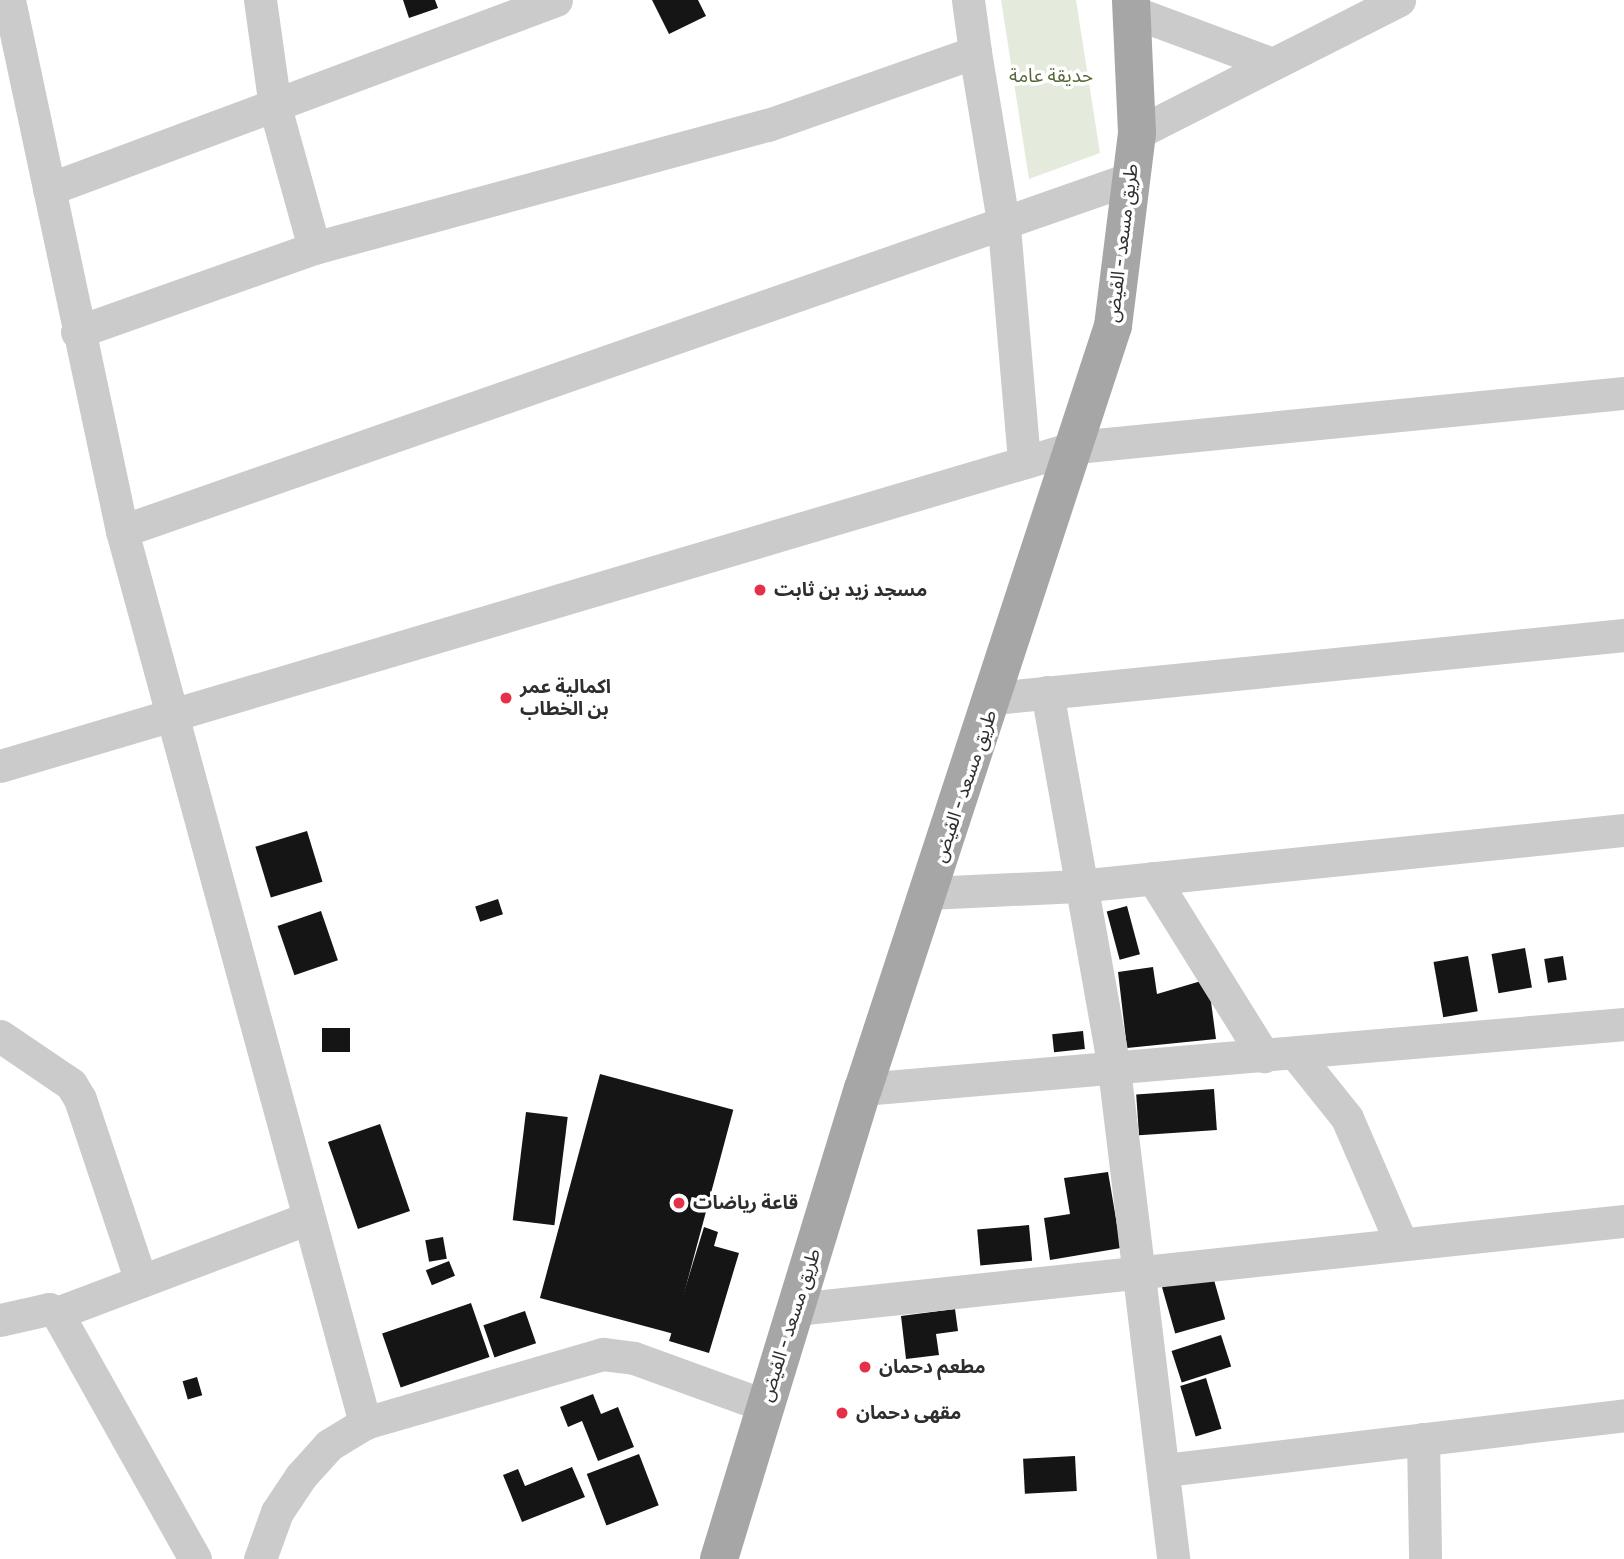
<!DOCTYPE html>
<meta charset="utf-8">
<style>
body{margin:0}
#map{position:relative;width:1624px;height:1559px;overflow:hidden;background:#fff;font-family:Cabin,"Noto Sans Arabic",sans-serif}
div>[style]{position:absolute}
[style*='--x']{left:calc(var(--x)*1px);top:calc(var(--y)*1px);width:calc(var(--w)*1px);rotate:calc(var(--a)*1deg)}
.green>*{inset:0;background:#e5ebdc}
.building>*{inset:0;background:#151515;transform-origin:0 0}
.minor>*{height:33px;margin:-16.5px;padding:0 16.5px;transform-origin:16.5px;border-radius:16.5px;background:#cbcbcb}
.primary>*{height:38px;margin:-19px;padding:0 19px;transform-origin:19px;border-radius:19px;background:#a6a6a6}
.dots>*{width:19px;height:19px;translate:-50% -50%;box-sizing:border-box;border:4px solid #fff;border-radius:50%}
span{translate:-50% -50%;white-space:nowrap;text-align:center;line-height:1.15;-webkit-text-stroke:7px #fff;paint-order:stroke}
.park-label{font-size:19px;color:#53693c}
.street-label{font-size:19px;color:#2e2e2e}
.poi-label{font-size:19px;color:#2e2e2e;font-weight:700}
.left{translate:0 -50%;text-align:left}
</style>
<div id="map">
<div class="green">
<i style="clip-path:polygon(1001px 0,1076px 0,1100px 153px,1029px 179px)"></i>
</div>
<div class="building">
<i style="clip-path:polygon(403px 0,435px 0,438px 8px,409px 18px)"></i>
<i style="clip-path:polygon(652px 0,698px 0,706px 16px,669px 34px)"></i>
<i style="left:307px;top:831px;width:53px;height:54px;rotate:73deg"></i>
<i style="left:498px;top:899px;width:16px;height:24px;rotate:72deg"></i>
<i style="left:1127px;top:906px;width:50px;height:21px;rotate:75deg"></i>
<i style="left:321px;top:911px;width:52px;height:46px;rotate:71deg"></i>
<i style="left:1525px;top:948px;width:40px;height:34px;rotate:80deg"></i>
<i style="left:1468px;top:956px;width:56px;height:35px;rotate:80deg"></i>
<i style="left:1563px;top:956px;width:24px;height:19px;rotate:81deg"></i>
<i style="clip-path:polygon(1153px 967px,1157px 994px,1208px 979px,1216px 1039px,1127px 1048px,1118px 972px)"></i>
<i style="left:322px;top:1028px;width:28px;height:24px"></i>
<i style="left:1083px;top:1031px;width:18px;height:31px;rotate:84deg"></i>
<i style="left:600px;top:1074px;width:138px;height:232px;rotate:15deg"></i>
<i style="left:1214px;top:1089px;width:41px;height:78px;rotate:86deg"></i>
<i style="left:526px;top:1112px;width:42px;height:109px;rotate:7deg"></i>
<i style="left:380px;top:1124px;width:92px;height:55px;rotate:71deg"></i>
<i style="clip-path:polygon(1108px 1172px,1121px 1248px,1050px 1260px,1044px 1218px,1070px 1214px,1064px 1178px)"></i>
<i style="left:1029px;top:1225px;width:36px;height:52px;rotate:85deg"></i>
<i style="clip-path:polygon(704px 1227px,718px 1232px,714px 1246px,739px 1253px,709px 1353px,669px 1341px)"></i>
<i style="left:443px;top:1237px;width:22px;height:18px;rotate:80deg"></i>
<i style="left:449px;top:1261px;width:16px;height:25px;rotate:68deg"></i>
<i style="left:1212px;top:1273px;width:48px;height:52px;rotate:74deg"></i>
<i style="left:471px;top:1303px;width:57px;height:94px;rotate:71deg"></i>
<i style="clip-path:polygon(955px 1309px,958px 1331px,936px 1334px,939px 1355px,906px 1359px,901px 1316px)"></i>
<i style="left:525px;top:1311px;width:34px;height:44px;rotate:71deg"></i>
<i style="left:1221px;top:1335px;width:33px;height:52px;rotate:72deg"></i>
<i style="left:197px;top:1377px;width:19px;height:15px;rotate:74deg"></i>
<i style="left:1206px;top:1378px;width:53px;height:27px;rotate:73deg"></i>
<i style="clip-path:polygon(593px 1394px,601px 1414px,618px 1407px,634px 1447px,598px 1461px,582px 1421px,568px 1427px,560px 1407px)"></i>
<i style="left:639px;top:1454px;width:55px;height:56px;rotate:69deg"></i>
<i style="left:1075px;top:1456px;width:35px;height:52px;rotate:87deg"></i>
<i style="clip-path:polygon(572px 1467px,585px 1497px,522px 1522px,503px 1475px,518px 1469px,525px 1486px)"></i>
</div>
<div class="minor">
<i style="--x:9;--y:0;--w:543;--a:77.99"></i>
<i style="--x:122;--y:531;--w:925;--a:74.76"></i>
<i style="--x:365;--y:1423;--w:248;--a:-16.2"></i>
<i style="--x:603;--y:1354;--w:31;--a:7"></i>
<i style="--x:634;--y:1358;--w:137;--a:20"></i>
<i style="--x:260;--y:0;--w:108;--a:82"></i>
<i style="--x:275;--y:107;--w:146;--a:74.5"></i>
<i style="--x:968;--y:0;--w:52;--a:82.3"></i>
<i style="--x:1133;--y:12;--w:146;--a:20.4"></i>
<i style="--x:1137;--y:133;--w:294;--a:-26.9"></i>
<i style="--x:49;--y:189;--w:541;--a:-20.44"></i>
<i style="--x:77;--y:332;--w:251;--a:-19.5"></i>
<i style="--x:314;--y:248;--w:470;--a:-15.2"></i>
<i style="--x:768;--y:125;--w:219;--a:-19.4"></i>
<i style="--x:975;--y:52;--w:177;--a:80.6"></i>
<i style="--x:1004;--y:227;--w:236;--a:85.1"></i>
<i style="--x:122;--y:531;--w:1067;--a:-19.27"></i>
<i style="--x:1047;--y:692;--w:383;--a:79.9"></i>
<i style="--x:1114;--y:1069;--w:494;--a:83.1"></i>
<i style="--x:995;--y:698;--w:632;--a:-5.72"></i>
<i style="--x:0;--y:766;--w:1122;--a:-16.51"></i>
<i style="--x:1076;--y:447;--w:551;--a:-5.63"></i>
<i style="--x:1153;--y:878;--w:210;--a:58.1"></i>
<i style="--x:929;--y:893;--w:150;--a:-2.7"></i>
<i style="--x:1079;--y:886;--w:548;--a:-5.87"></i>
<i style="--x:0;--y:1036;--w:86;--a:34.1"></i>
<i style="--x:71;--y:1084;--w:17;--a:59"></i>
<i style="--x:80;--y:1099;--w:192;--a:71.5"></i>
<i style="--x:1295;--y:1053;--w:83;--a:51.3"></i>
<i style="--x:1347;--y:1118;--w:136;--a:66.6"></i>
<i style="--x:863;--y:1089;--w:764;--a:-4.88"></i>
<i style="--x:796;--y:1309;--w:833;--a:-6.07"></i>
<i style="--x:57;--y:1313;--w:268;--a:-20.7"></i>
<i style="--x:0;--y:1320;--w:50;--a:-12.7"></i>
<i style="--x:49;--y:1309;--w:9;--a:27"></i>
<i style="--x:57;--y:1313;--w:282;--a:60.7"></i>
<i style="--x:1423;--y:1439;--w:120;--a:89"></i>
<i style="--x:1165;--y:1470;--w:462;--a:-6.8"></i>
<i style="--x:260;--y:1559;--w:50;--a:-70.1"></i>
<i style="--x:277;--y:1512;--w:43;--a:-56.3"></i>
<i style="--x:301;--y:1476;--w:42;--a:-47.9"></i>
<i style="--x:329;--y:1445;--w:42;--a:-31.4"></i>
</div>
<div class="primary">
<i style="--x:719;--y:1559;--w:492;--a:-73"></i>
<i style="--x:863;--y:1089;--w:803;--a:-71.86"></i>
<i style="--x:1113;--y:326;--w:194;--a:-82.9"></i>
<i style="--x:1137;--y:133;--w:133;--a:-92.6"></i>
</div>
<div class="dots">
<i style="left:760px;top:590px;background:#e43148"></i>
<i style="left:506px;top:698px;background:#e43148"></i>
<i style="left:679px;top:1203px;background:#e43148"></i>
<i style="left:865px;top:1367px;background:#e43148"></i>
<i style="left:842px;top:1413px;background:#e43148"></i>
</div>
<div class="park-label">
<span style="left:1051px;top:76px">حديقة عامة</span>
</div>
<div class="street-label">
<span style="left:1122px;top:243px;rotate:-83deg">طريق مسعد - الفيض</span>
<span style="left:965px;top:786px;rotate:-71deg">طريق مسعد - الفيض</span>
<span style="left:790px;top:1325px;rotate:-72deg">طريق مسعد - الفيض</span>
</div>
<div class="poi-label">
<span class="left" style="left:774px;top:590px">مسجد زيد بن ثابت</span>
<span class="left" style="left:520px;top:698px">اكمالية عمر<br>بن الخطاب</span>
<span class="left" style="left:693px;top:1203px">قاعة رياضات</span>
<span class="left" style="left:879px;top:1367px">مطعم دحمان</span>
<span class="left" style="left:856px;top:1413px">مقهى دحمان</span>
</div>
</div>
